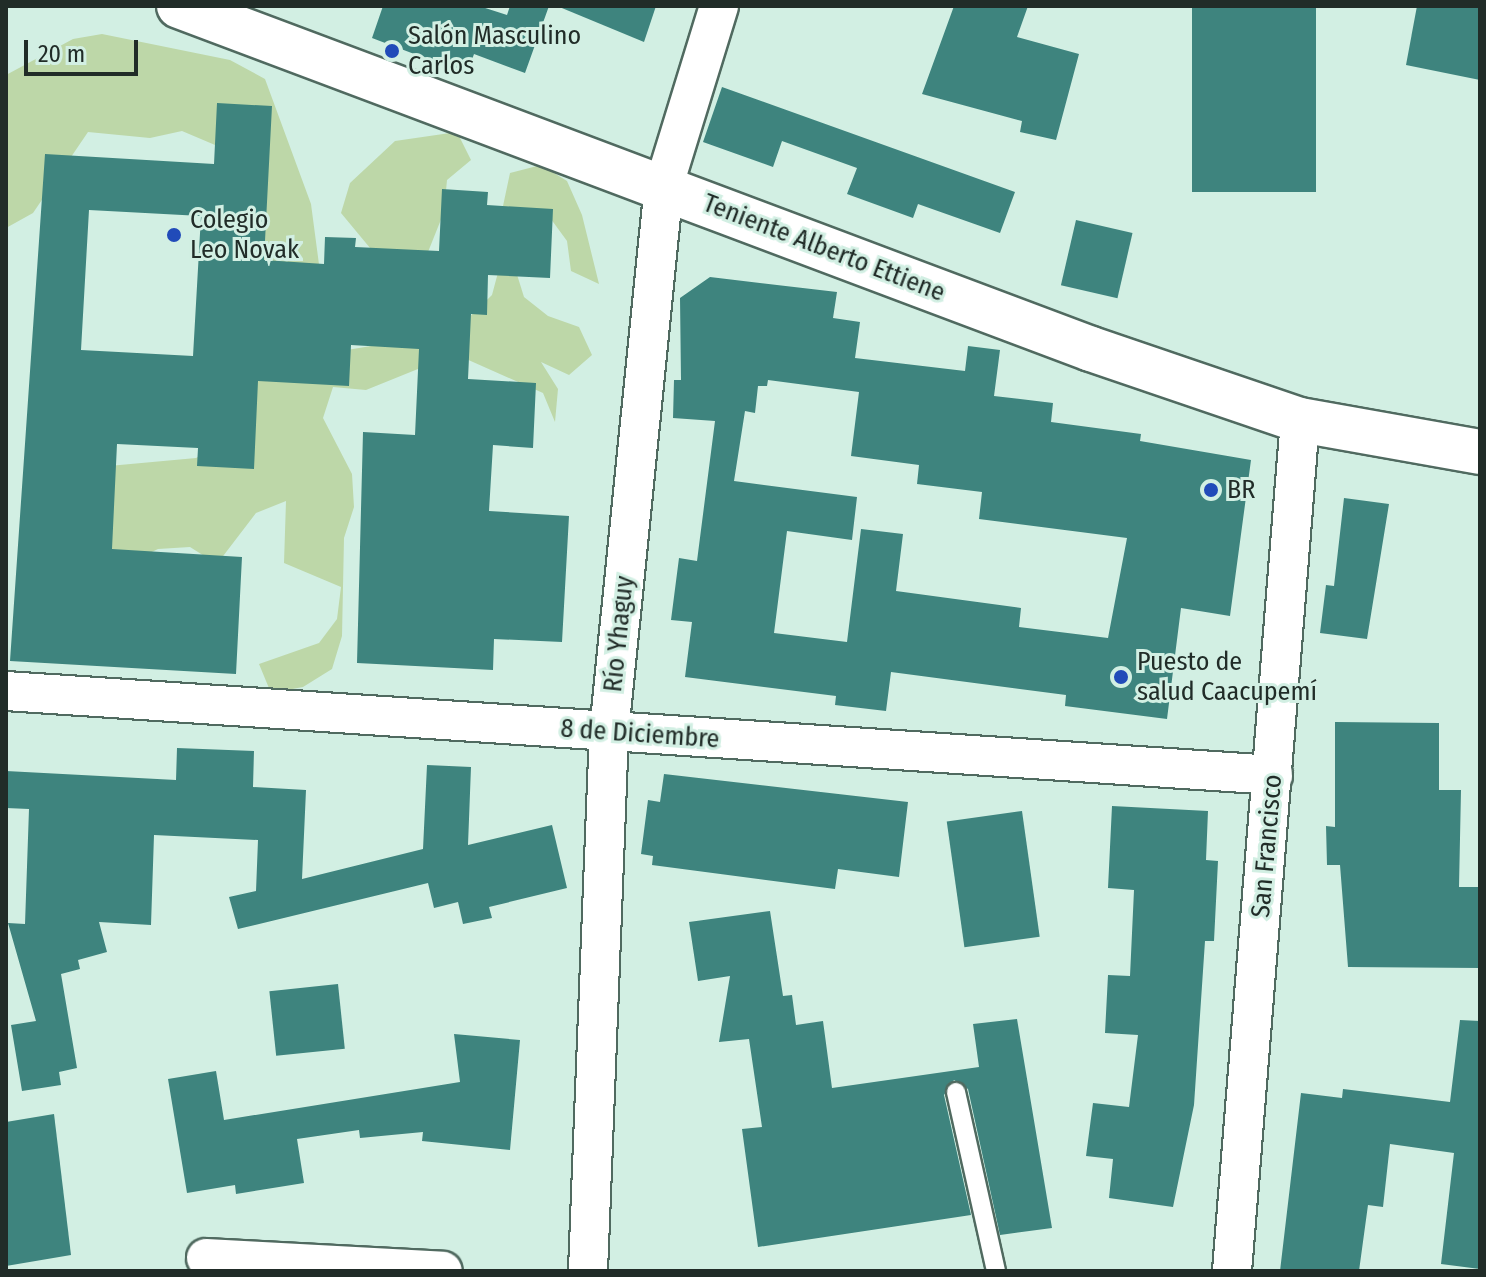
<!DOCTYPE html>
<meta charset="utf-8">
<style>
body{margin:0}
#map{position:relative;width:1486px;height:1277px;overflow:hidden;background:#d2efe3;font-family:"Fira Sans Condensed",sans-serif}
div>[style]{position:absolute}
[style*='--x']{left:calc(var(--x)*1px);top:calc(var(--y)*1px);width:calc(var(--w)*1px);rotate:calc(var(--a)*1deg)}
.green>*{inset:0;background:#bdd7a8}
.building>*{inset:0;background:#3e847e;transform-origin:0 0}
.roads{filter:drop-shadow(2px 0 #506a60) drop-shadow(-2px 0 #506a60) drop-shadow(0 2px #506a60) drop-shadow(0 -2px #506a60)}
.lane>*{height:18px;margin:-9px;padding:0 9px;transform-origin:9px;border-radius:9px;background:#fff}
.street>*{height:38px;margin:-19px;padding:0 19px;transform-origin:19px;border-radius:19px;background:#fff}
.secondary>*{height:44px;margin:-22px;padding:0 22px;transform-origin:22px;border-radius:22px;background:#fff}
.dots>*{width:22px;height:22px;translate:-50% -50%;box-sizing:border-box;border:4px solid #d2efe3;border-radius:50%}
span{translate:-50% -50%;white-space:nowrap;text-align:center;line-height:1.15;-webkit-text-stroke:6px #d2efe3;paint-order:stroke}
.poi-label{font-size:26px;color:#212c28}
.left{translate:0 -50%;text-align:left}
.street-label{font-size:26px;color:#212c28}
.frame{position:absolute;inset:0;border:8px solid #212c28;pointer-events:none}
.scale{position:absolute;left:24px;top:40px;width:114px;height:36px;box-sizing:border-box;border:4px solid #212c28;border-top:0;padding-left:10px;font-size:24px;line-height:28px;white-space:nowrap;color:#212c28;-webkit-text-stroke:6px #d2efe3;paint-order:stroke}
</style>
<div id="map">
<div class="green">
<i style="clip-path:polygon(102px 34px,230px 60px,265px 79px,311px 204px,320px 272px,341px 351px,371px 346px,380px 260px,341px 213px,350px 183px,395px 141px,457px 132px,471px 160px,447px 180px,444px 212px,408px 302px,449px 337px,492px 295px,508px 235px,503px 206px,510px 173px,541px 165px,567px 181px,582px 215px,599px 284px,571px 271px,567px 241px,548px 215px,514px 265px,524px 297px,548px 316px,579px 327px,592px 355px,569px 375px,541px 362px,558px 389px,555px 422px,543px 393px,455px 354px,366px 390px,333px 387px,323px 418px,352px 474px,354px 507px,344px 538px,342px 636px,332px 669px,303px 687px,271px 693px,259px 664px,319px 643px,337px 619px,341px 587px,284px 563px,286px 501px,256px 513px,217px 564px,190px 547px,158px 549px,129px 563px,97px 552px,87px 468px,196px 458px,251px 427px,241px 156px,182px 131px,150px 138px,88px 132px,33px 213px,6px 228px,6px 75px,73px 39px)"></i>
</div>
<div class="building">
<i style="clip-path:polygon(383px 6px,479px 6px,507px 15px,510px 6px,549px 6px,525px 73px,474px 54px,467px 74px,372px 38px)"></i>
<i style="clip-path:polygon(557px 6px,656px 6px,644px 42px)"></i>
<i style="clip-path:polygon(954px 6px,1028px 6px,1017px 37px,1079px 54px,1056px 140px,1020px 132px,1022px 121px,922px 94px)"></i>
<i style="left:1192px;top:6px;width:124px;height:186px"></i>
<i style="clip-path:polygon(1417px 6px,1480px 6px,1480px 80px,1406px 65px)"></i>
<i style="clip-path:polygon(722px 87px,1015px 192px,1000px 233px,918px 204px,913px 218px,847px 194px,857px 168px,782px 141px,773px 167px,703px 142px)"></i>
<i style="clip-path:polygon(evenodd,217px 103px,272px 106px,264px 260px,324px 264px,325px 237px,356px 238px,355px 247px,439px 251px,442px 189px,488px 192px,487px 205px,553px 209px,550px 278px,488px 275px,487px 315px,471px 314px,468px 379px,536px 383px,533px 448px,493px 445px,489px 511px,569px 516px,562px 642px,494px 639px,493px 670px,357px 663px,363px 432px,415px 435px,419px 349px,351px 345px,349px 386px,258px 381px,254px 469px,197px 466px,198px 448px,117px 444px,112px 549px,242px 557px,236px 674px,10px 661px,45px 154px,214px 164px,217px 103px,89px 210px,201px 216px,193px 356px,81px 350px,89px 210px)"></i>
<i style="left:1076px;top:220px;width:58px;height:67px;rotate:13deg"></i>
<i style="clip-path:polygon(evenodd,710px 277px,837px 292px,833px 318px,860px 322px,855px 358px,965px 371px,968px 346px,1000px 350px,994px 396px,1053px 403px,1051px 422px,1141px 434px,1140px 441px,1251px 460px,1230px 616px,1181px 608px,1167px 719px,1065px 706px,1066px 695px,891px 672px,886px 711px,835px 705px,836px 696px,685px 677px,692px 622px,671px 620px,679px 558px,697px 561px,715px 421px,673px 418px,674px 380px,681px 380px,680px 298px,710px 277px,768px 380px,859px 392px,851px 456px,919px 465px,917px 484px,982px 492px,979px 519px,1127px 538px,1108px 638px,1019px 627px,1021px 608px,896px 591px,903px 534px,861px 529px,847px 642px,774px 633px,787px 531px,852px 540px,857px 497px,734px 481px,745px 411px,755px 413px,758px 386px,767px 386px,768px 380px)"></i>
<i style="clip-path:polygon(1344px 498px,1389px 504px,1367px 639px,1320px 633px,1326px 585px,1334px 586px)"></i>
<i style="clip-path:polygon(1335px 722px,1439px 723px,1439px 790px,1461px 790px,1459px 887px,1480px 887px,1480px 968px,1348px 967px,1340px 865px,1327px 865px,1326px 826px,1335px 827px)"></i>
<i style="clip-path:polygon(177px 748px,254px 751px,253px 787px,306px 790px,302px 879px,423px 849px,427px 765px,471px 767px,468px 845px,552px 825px,567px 888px,489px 907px,492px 918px,463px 924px,458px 902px,434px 908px,428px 883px,238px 929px,229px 897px,256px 891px,258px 840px,154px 835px,151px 925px,99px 922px,107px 952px,78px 960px,80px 969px,61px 974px,77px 1068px,59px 1072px,61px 1085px,22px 1091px,11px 1025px,36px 1021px,8px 923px,25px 924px,29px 809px,6px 808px,6px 771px,176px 780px)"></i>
<i style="clip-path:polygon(664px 774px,908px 802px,899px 877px,838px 869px,835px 889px,652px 865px,653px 856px,641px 854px,648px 800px,660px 802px)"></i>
<i style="clip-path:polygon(1112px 806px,1208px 811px,1206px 860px,1218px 861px,1214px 941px,1205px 941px,1194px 1105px,1173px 1207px,1109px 1198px,1113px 1159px,1086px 1156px,1093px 1103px,1129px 1107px,1138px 1035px,1105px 1033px,1108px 975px,1130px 976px,1134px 890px,1108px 888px)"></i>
<i style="left:1022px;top:811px;width:127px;height:76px;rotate:82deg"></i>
<i style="clip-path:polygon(770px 911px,783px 996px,792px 995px,796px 1025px,823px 1021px,832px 1088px,979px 1067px,973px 1024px,1017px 1019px,1052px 1228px,1000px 1235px,968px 1089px,954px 1080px,944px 1095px,971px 1215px,758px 1247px,742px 1129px,762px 1127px,749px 1039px,719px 1042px,730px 976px,698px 981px,689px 922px)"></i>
<i style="left:338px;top:984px;width:65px;height:69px;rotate:84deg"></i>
<i style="clip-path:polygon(1460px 1020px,1480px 1021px,1480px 1269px,1441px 1264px,1454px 1153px,1390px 1144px,1383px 1207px,1368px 1205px,1359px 1271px,1280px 1271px,1301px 1093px,1342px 1098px,1343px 1089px,1450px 1102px)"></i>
<i style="clip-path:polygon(454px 1034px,520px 1040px,510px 1150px,422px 1141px,423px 1132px,360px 1138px,359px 1130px,297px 1139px,304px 1183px,236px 1194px,235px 1185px,187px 1193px,168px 1079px,216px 1071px,224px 1120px,460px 1082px)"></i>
<i style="clip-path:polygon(54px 1114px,71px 1255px,6px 1266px,6px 1122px)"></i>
</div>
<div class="roads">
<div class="lane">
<i style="--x:956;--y:1092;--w:183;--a:77.4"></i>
</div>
<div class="street">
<i style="--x:6;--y:691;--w:1270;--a:3.79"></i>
<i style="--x:206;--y:1258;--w:237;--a:3.1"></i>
<i style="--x:588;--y:1271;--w:539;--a:-87.77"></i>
<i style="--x:609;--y:732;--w:550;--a:-84.26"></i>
<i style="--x:664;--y:185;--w:187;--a:-72.9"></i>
<i style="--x:1232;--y:1271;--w:854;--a:-85.43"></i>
</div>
<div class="secondary">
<i style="--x:179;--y:6;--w:974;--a:20.61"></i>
<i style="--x:1091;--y:349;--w:221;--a:18.8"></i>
<i style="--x:1300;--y:420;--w:183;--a:10.1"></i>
</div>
</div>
<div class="dots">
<i style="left:392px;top:51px;background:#214bb9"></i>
<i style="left:174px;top:235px;background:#214bb9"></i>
<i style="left:1211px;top:490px;background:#214bb9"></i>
<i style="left:1121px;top:677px;background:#214bb9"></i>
</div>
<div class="poi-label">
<span class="left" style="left:408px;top:51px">Salón Masculino<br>Carlos</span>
<span class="left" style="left:190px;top:235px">Colegio<br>Leo Novak</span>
<span class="left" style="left:1227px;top:490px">BR</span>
<span class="left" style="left:1137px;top:677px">Puesto de<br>salud Caacupemí</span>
</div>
<div class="street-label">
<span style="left:824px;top:248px;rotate:21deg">Teniente Alberto Ettiene</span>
<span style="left:619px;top:634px;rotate:-84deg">Río Yhaguy</span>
<span style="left:640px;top:734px;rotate:4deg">8 de Diciembre</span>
<span style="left:1267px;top:846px;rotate:-85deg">San Francisco</span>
</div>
<div class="frame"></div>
<div class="scale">20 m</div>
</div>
